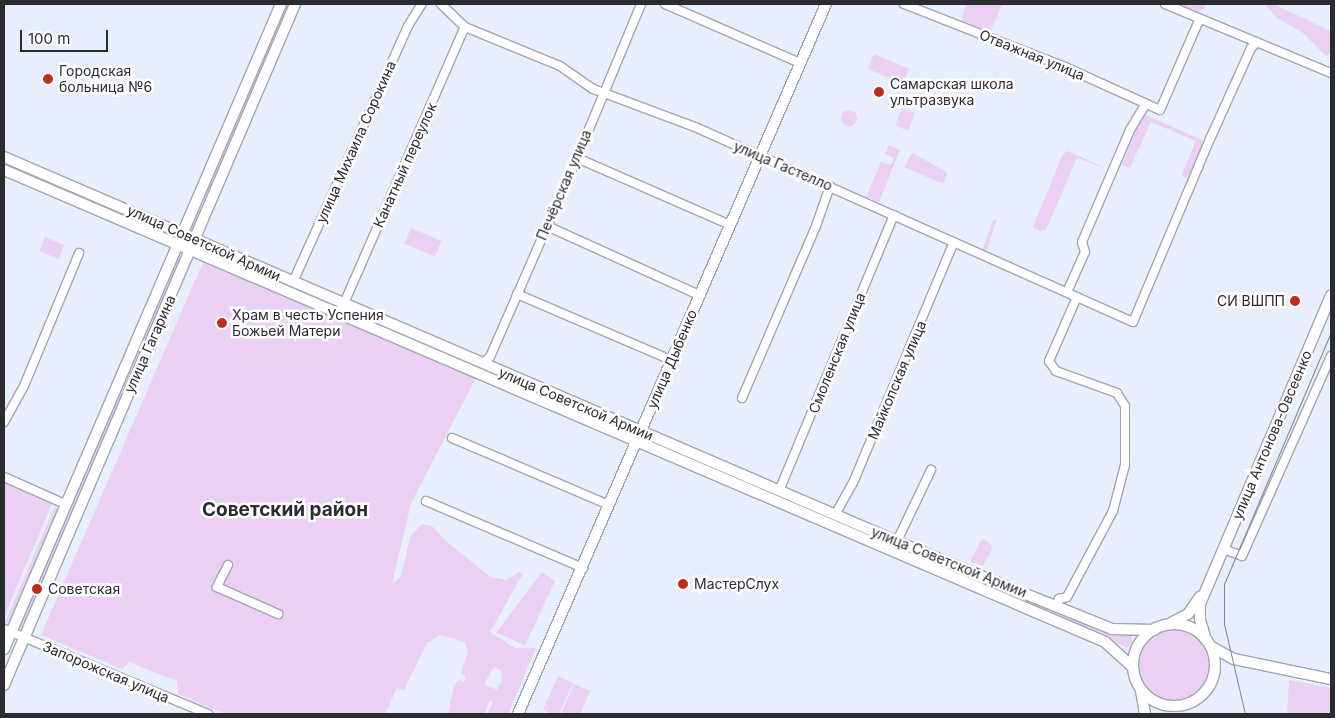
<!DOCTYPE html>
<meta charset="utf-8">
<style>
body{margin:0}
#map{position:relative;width:1335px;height:718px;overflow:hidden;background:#e8eefc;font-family:Inter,sans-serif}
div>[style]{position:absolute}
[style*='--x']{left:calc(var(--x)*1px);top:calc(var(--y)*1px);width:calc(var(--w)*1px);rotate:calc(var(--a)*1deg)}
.green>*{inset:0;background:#ead0f2;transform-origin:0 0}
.round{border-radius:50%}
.roads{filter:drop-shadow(1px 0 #a0a5b2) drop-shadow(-1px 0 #a0a5b2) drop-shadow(0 1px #a0a5b2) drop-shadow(0 -1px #a0a5b2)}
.minor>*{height:8px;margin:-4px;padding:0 4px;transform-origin:4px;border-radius:4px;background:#fff}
.major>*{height:10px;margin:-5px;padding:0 5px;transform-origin:5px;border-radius:5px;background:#fff}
.major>.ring{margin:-5px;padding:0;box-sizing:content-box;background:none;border:10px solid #fff;border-radius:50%}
.tram>*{height:1px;margin:-0.5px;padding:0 0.5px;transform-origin:0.5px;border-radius:0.5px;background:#81858e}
.dots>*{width:14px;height:14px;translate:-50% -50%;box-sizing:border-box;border:2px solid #fff;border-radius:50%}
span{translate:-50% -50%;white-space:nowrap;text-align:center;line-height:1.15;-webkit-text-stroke:5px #fff;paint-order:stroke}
.street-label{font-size:14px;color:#2a2c32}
.poi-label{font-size:14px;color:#2a2c32}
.left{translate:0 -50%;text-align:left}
.right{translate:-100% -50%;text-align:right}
.district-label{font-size:19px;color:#2a2c32;font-weight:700}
.frame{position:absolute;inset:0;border:5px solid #2a2c32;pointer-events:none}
.scale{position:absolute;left:20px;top:30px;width:88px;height:22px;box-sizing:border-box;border:2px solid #2a2c32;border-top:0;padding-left:6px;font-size:15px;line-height:18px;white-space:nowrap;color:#2a2c32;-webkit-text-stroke:4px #fff;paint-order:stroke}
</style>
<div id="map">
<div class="green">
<i style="clip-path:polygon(286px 4px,290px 4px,206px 196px,205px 193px)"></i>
<i style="clip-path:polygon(967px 4px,1003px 4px,990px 32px,963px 21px,962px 16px)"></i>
<i style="clip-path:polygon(1180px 4px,1204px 4px,1205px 8px,1198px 12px)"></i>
<i style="clip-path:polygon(1264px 4px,1274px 4px,1330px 31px,1331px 53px,1326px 56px,1302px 32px,1278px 19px)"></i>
<i style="left:874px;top:54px;width:38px;height:16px;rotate:23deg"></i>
<i style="left:902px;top:108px;width:14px;height:19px;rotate:21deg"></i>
<i class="round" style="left:841px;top:110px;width:16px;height:16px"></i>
<i style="clip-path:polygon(1146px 115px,1204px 141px,1190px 177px,1185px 178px,1182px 174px,1196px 141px,1151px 122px,1130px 168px,1122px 165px,1140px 119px)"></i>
<i style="clip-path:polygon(889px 145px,900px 150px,879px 202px,866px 197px,881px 162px,891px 165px,894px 158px,885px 154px)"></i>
<i style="clip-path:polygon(1068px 151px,1107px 169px,1077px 158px,1046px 230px,1040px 231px,1033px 227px,1034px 224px,1063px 154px)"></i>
<i style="clip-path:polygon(912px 153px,945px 171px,947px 174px,943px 184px,904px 167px)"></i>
<i style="clip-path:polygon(200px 204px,204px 205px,191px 232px,189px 229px)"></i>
<i style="clip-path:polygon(997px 219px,987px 249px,982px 251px,993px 220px)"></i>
<i style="left:411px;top:228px;width:33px;height:17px;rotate:23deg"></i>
<i style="left:45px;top:237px;width:21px;height:15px;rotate:23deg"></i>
<i style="clip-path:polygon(177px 255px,181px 257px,22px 627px,20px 624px)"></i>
<i style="clip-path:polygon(evenodd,204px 260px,476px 378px,411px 503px,392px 584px,401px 576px,411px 535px,422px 524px,432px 526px,448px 543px,491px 577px,506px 580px,519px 572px,523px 574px,490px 632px,515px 648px,536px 648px,508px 714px,487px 714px,493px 702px,490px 700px,484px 714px,448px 714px,454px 686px,459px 679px,464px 682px,466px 678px,461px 673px,468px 651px,464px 642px,440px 635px,427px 643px,404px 690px,397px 688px,385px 714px,226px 714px,178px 694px,177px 681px,171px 679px,129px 662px,122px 669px,41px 635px,204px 260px,494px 667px,501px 671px,502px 680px,497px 690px,484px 684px,494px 667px)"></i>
<i style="clip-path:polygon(4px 482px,52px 504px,4px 617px)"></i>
<i style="clip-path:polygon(56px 504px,58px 511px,11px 619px,4px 625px)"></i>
<i style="clip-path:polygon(982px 539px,991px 544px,992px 549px,982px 568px,970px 561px)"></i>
<i style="clip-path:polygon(900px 546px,979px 577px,975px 585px,898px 552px)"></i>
<i style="clip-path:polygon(542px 572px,555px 581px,525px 645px,496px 633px)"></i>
<i style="left:985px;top:581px;width:68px;height:8px;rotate:22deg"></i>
<i style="clip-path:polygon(1054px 608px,1132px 637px,1132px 643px,1127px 648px,1052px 614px)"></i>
<i class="round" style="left:1137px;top:628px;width:74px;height:74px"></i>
<i style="clip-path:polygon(558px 676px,573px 683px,559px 714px,553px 714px,543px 710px)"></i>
<i style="clip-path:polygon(1289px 680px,1331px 688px,1331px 714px,1287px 714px)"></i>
<i style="clip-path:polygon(574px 684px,590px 691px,580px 714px,561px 714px)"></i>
</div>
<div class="roads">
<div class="minor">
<i style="--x:441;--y:4;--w:33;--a:44"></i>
<i style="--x:465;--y:27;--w:103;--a:22.3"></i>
<i style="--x:560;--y:66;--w:40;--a:34.9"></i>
<i style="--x:593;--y:89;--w:109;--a:20.4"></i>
<i style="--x:695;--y:127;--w:479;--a:24"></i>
<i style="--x:1133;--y:322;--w:199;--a:-67.2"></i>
<i style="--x:1210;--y:139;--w:100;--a:-65.7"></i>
<i style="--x:1251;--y:48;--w:8;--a:-45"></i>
<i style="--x:665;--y:4;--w:147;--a:23.6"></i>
<i style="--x:904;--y:4;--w:173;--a:21.4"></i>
<i style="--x:1065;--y:67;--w:104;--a:24.4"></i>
<i style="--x:1160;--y:110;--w:100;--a:-66.5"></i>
<i style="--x:1165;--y:4;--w:180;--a:22.6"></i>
<i style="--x:577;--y:158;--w:167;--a:23.6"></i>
<i style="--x:547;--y:226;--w:167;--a:24.4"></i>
<i style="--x:293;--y:282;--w:281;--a:-65.8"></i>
<i style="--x:408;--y:26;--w:26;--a:-58"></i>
<i style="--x:1067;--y:292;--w:44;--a:-65.8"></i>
<i style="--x:1085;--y:252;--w:10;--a:-107"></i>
<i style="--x:1082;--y:242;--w:122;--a:-66.8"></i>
<i style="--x:1130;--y:130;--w:31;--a:-59"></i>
<i style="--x:517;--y:294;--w:168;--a:23.2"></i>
<i style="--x:342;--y:308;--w:307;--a:-66.4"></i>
<i style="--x:483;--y:363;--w:9;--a:-41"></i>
<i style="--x:490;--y:357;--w:217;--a:-66.4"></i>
<i style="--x:577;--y:158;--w:167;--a:-67.4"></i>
<i style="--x:742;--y:398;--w:187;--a:-66.7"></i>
<i style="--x:816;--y:226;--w:42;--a:-70.7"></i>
<i style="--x:4;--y:422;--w:41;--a:-60.9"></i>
<i style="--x:24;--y:386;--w:144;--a:-67.5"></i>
<i style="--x:452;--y:438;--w:171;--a:23.1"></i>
<i style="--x:4;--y:477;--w:67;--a:23.9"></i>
<i style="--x:779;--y:491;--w:299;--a:-67.4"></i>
<i style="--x:426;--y:501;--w:171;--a:23.1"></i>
<i style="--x:835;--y:515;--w:37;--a:-61"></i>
<i style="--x:853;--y:483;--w:261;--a:-67.3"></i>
<i style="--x:897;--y:541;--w:79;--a:-64.4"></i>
<i style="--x:1223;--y:549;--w:20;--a:20"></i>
<i style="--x:1242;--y:556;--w:219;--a:-66"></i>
<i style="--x:228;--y:565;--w:25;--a:117"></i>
<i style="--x:217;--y:587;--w:67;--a:23.9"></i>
<i style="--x:1056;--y:606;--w:8;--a:-67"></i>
<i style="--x:1059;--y:599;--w:8;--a:-14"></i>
<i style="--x:1067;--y:597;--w:98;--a:-61.9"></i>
<i style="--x:1113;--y:511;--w:48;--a:-75.4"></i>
<i style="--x:1125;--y:465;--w:59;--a:-90"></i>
<i style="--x:1125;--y:406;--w:15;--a:-122"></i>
<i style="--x:1117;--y:393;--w:65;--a:-160.2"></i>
<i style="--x:1056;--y:371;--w:12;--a:-125"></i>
<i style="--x:1049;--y:361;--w:70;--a:-66.4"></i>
<i style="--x:4;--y:629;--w:221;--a:22.6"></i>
</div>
<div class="major">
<i style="--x:4;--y:157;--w:992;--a:23.28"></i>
<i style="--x:915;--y:549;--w:213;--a:22.1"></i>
<i style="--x:1112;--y:629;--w:42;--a:1.4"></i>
<i style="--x:4;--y:170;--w:1198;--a:23.2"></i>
<i style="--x:1105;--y:642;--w:38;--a:42"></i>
<i style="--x:1171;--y:623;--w:19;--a:-28"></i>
<i style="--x:1188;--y:614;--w:21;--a:-55"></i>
<i class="ring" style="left:1133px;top:624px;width:72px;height:72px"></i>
<i style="--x:1205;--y:637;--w:19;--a:-106"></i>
<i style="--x:1200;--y:619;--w:15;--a:-90"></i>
<i style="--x:1200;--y:604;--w:335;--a:-67"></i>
<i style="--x:1212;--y:647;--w:25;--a:29"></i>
<i style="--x:1234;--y:659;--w:99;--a:11.7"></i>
<i style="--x:4;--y:649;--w:702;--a:-66.76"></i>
<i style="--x:4;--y:685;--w:741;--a:-66.86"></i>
<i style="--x:1141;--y:691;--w:23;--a:80"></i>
<i style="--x:518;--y:714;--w:774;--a:-66.55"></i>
</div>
</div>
<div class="tram">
<i style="--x:1245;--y:714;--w:92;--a:-103.1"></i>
<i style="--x:1224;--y:624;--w:40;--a:-90"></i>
<i style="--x:1224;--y:584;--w:274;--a:-67"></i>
</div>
<div class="dots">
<i style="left:48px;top:79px;background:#bb2e1e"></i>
<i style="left:879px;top:92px;background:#bb2e1e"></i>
<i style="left:1295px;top:301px;background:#bb2e1e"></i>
<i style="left:222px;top:323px;background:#bb2e1e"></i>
<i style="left:683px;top:584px;background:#bb2e1e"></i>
<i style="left:37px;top:589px;background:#bb2e1e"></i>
</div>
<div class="street-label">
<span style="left:1032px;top:55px;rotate:22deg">Отважная улица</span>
<span style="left:356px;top:142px;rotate:-66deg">улица Михаила Сорокина</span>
<span style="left:405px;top:165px;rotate:-66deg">Канатный переулок</span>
<span style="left:783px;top:166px;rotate:23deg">улица Гастелло</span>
<span style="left:564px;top:185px;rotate:-67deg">Печёрская улица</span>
<span style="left:204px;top:243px;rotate:24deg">улица Советской Армии</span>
<span style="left:150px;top:344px;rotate:-66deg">улица Гагарина</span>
<span style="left:837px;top:353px;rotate:-68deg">Смоленская улица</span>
<span style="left:672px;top:359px;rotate:-67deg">улица Дыбенко</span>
<span style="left:897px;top:380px;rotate:-67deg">Майкопская улица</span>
<span style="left:576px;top:404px;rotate:23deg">улица Советской Армии</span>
<span style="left:1272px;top:435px;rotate:-67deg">улица Антонова-Овсеенко</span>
<span style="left:949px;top:562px;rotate:22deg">улица Советской Армии</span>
<span style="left:106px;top:672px;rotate:23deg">Запорожская улица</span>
</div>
<div class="poi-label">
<span class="left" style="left:59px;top:79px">Городская<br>больница №6</span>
<span class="left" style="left:890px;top:92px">Самарская школа<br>ультразвука</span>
<span class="right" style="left:1285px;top:301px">СИ ВШПП</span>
<span class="left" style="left:232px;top:323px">Храм в честь Успения<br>Божьей Матери</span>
<span class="left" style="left:694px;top:584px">МастерСлух</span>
<span class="left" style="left:48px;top:589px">Советская</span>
</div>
<div class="district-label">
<span style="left:285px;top:510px">Советский район</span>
</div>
<div class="frame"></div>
<div class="scale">100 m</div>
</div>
